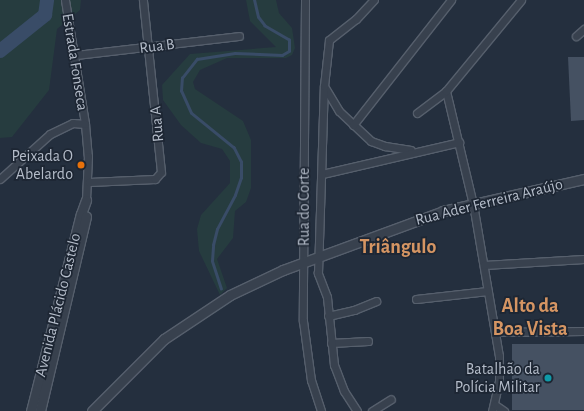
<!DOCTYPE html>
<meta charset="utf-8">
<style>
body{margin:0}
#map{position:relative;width:584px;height:411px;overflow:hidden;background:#242f3e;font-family:"Alegreya Sans",sans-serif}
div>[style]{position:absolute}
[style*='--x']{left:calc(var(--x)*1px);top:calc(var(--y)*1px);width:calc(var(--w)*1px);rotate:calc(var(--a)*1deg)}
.green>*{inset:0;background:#263c3f}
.stream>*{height:2.5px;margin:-1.25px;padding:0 1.25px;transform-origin:1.25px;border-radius:1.25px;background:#394c67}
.river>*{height:14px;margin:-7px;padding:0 7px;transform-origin:7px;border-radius:7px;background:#394c67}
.building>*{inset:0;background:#455162;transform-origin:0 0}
.roads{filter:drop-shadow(1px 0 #565f6c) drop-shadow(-1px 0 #565f6c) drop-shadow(0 1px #565f6c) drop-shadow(0 -1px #565f6c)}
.minor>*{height:7px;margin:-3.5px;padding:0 3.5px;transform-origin:3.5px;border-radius:3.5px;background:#38414e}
.tertiary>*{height:9px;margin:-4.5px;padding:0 4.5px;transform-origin:4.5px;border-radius:4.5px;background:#38414e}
.dots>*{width:11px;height:11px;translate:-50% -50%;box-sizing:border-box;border:2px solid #1d2633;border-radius:50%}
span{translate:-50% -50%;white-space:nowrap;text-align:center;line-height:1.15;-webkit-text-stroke:3.5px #1d2633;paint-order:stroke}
.street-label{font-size:16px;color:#b4bcc9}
.poi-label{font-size:16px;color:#b4bcc9}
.right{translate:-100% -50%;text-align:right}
.district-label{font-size:20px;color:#d59563;font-weight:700}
</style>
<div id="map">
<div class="green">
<i style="clip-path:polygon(0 0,81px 0,80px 10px,57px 29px,49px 90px,12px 137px,0 138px)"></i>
<i style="clip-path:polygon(246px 0,276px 0,279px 13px,292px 28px,295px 48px,292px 55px,286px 58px,227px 58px,200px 70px,193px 82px,195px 89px,243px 121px,251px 140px,251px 188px,246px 202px,235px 211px,233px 238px,217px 259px,227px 288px,220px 295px,199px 251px,197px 229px,201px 215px,230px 183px,230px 161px,222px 149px,201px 143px,181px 125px,163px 100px,162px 85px,190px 54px,276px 47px,250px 21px)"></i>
</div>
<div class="stream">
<i style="--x:221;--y:289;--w:29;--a:-108"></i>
<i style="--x:212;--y:261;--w:16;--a:-86"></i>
<i style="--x:213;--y:245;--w:16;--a:-76"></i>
<i style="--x:217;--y:229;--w:38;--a:-62"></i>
<i style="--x:235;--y:195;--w:18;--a:-71"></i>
<i style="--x:241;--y:178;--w:16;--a:-90"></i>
<i style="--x:241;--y:162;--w:16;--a:-117"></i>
<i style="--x:234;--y:148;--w:55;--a:-140.9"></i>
<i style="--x:191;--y:113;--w:24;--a:-114"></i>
<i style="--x:181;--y:91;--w:13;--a:-86"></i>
<i style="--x:182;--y:78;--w:24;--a:-52"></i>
<i style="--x:197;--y:59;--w:38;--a:-9"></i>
<i style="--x:235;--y:53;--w:47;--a:2.4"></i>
<i style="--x:282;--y:55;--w:8;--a:-30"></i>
<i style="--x:289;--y:51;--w:11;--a:-90"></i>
<i style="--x:289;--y:40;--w:28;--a:-150"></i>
<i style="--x:265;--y:26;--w:11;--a:-128"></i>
<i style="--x:258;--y:17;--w:17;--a:-103"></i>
</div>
<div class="river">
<i style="--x:0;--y:51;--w:58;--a:-38.7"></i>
<i style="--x:45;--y:15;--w:15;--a:-82"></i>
</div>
<div class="building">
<i style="clip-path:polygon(568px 57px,584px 57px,584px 120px,571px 121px)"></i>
<i style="left:584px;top:344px;width:66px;height:72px;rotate:90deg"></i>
</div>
<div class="roads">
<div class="minor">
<i style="--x:65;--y:0;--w:126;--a:80.8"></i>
<i style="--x:85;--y:124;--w:32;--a:85"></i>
<i style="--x:88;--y:156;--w:44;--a:92.6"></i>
<i style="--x:305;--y:0;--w:321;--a:90.4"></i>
<i style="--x:303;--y:321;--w:60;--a:82.3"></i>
<i style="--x:311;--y:380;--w:33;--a:72"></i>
<i style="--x:576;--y:36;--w:11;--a:-41"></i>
<i style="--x:75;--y:55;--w:165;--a:-6.6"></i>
<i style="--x:324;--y:86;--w:29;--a:59"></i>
<i style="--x:339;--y:111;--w:44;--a:43.2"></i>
<i style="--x:371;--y:141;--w:15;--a:20"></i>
<i style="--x:385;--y:146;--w:26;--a:9"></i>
<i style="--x:446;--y:91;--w:116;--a:76.6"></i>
<i style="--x:473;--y:204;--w:154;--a:80.3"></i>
<i style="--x:499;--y:356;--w:25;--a:90"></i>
<i style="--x:499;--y:381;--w:31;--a:103"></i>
<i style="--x:417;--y:113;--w:36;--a:-37"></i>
<i style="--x:446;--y:91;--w:118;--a:-50.5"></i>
<i style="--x:353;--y:125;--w:159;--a:-51.9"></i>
<i style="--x:322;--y:174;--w:141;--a:-13.1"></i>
<i style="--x:0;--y:179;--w:67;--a:-42"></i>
<i style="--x:50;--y:134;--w:25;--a:-26"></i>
<i style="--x:73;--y:123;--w:12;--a:5"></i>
<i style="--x:89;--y:182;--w:66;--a:-2.6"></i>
<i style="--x:155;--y:179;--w:9;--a:-49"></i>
<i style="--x:161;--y:172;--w:173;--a:-96"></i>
<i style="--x:484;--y:265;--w:100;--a:-3.4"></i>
<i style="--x:416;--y:299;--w:72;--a:-6.3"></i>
<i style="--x:328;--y:316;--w:27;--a:-13"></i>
<i style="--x:354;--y:310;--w:24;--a:-22"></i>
<i style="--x:495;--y:332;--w:89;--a:-0.6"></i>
<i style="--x:331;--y:343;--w:37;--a:-3"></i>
<i style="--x:495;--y:405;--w:11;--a:34"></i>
<i style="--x:357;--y:411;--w:24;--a:-123"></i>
<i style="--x:344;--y:391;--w:28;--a:-111"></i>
<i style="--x:334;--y:365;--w:68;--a:-95.9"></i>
<i style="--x:327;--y:297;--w:26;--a:-111"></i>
<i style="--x:318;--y:273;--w:187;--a:-88.2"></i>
<i style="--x:324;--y:86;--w:46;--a:-83.8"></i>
<i style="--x:329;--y:40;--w:34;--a:-38"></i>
<i style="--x:356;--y:19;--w:26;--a:-47"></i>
<i style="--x:372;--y:411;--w:22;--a:-32"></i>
</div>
<div class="tertiary">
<i style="--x:31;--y:411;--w:203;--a:-75.8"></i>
<i style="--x:81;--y:214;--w:15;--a:-70"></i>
<i style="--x:40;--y:411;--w:200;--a:-76.7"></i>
<i style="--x:92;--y:411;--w:102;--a:-45"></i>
<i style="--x:164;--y:339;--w:79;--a:-33.7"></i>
<i style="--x:230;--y:295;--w:59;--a:-25.3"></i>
<i style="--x:283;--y:270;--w:171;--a:-20.2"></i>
<i style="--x:443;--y:211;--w:145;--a:-12.8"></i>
</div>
</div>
<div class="dots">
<i style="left:81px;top:165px;background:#e8710a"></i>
<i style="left:548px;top:378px;background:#0f9aa8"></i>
</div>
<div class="street-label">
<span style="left:157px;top:46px;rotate:-7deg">Rua B</span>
<span style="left:75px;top:62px;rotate:81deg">Estrada Fonseca</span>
<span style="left:157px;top:124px;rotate:-95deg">Rua A</span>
<span style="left:489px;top:202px;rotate:-14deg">Rua Ader Ferreira Araújo</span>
<span style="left:304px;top:207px;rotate:-90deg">Rua do Corte</span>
<span style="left:58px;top:305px;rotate:-76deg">Avenida Plácido Castelo</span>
</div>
<div class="poi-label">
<span class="right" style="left:73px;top:165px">Peixada O<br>Abelardo</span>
<span class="right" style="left:540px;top:378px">Batalhão da<br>Polícia Militar</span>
</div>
<div class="district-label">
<span style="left:398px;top:247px">Triângulo</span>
<span style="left:530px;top:318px">Alto da<br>Boa Vista</span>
</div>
</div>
